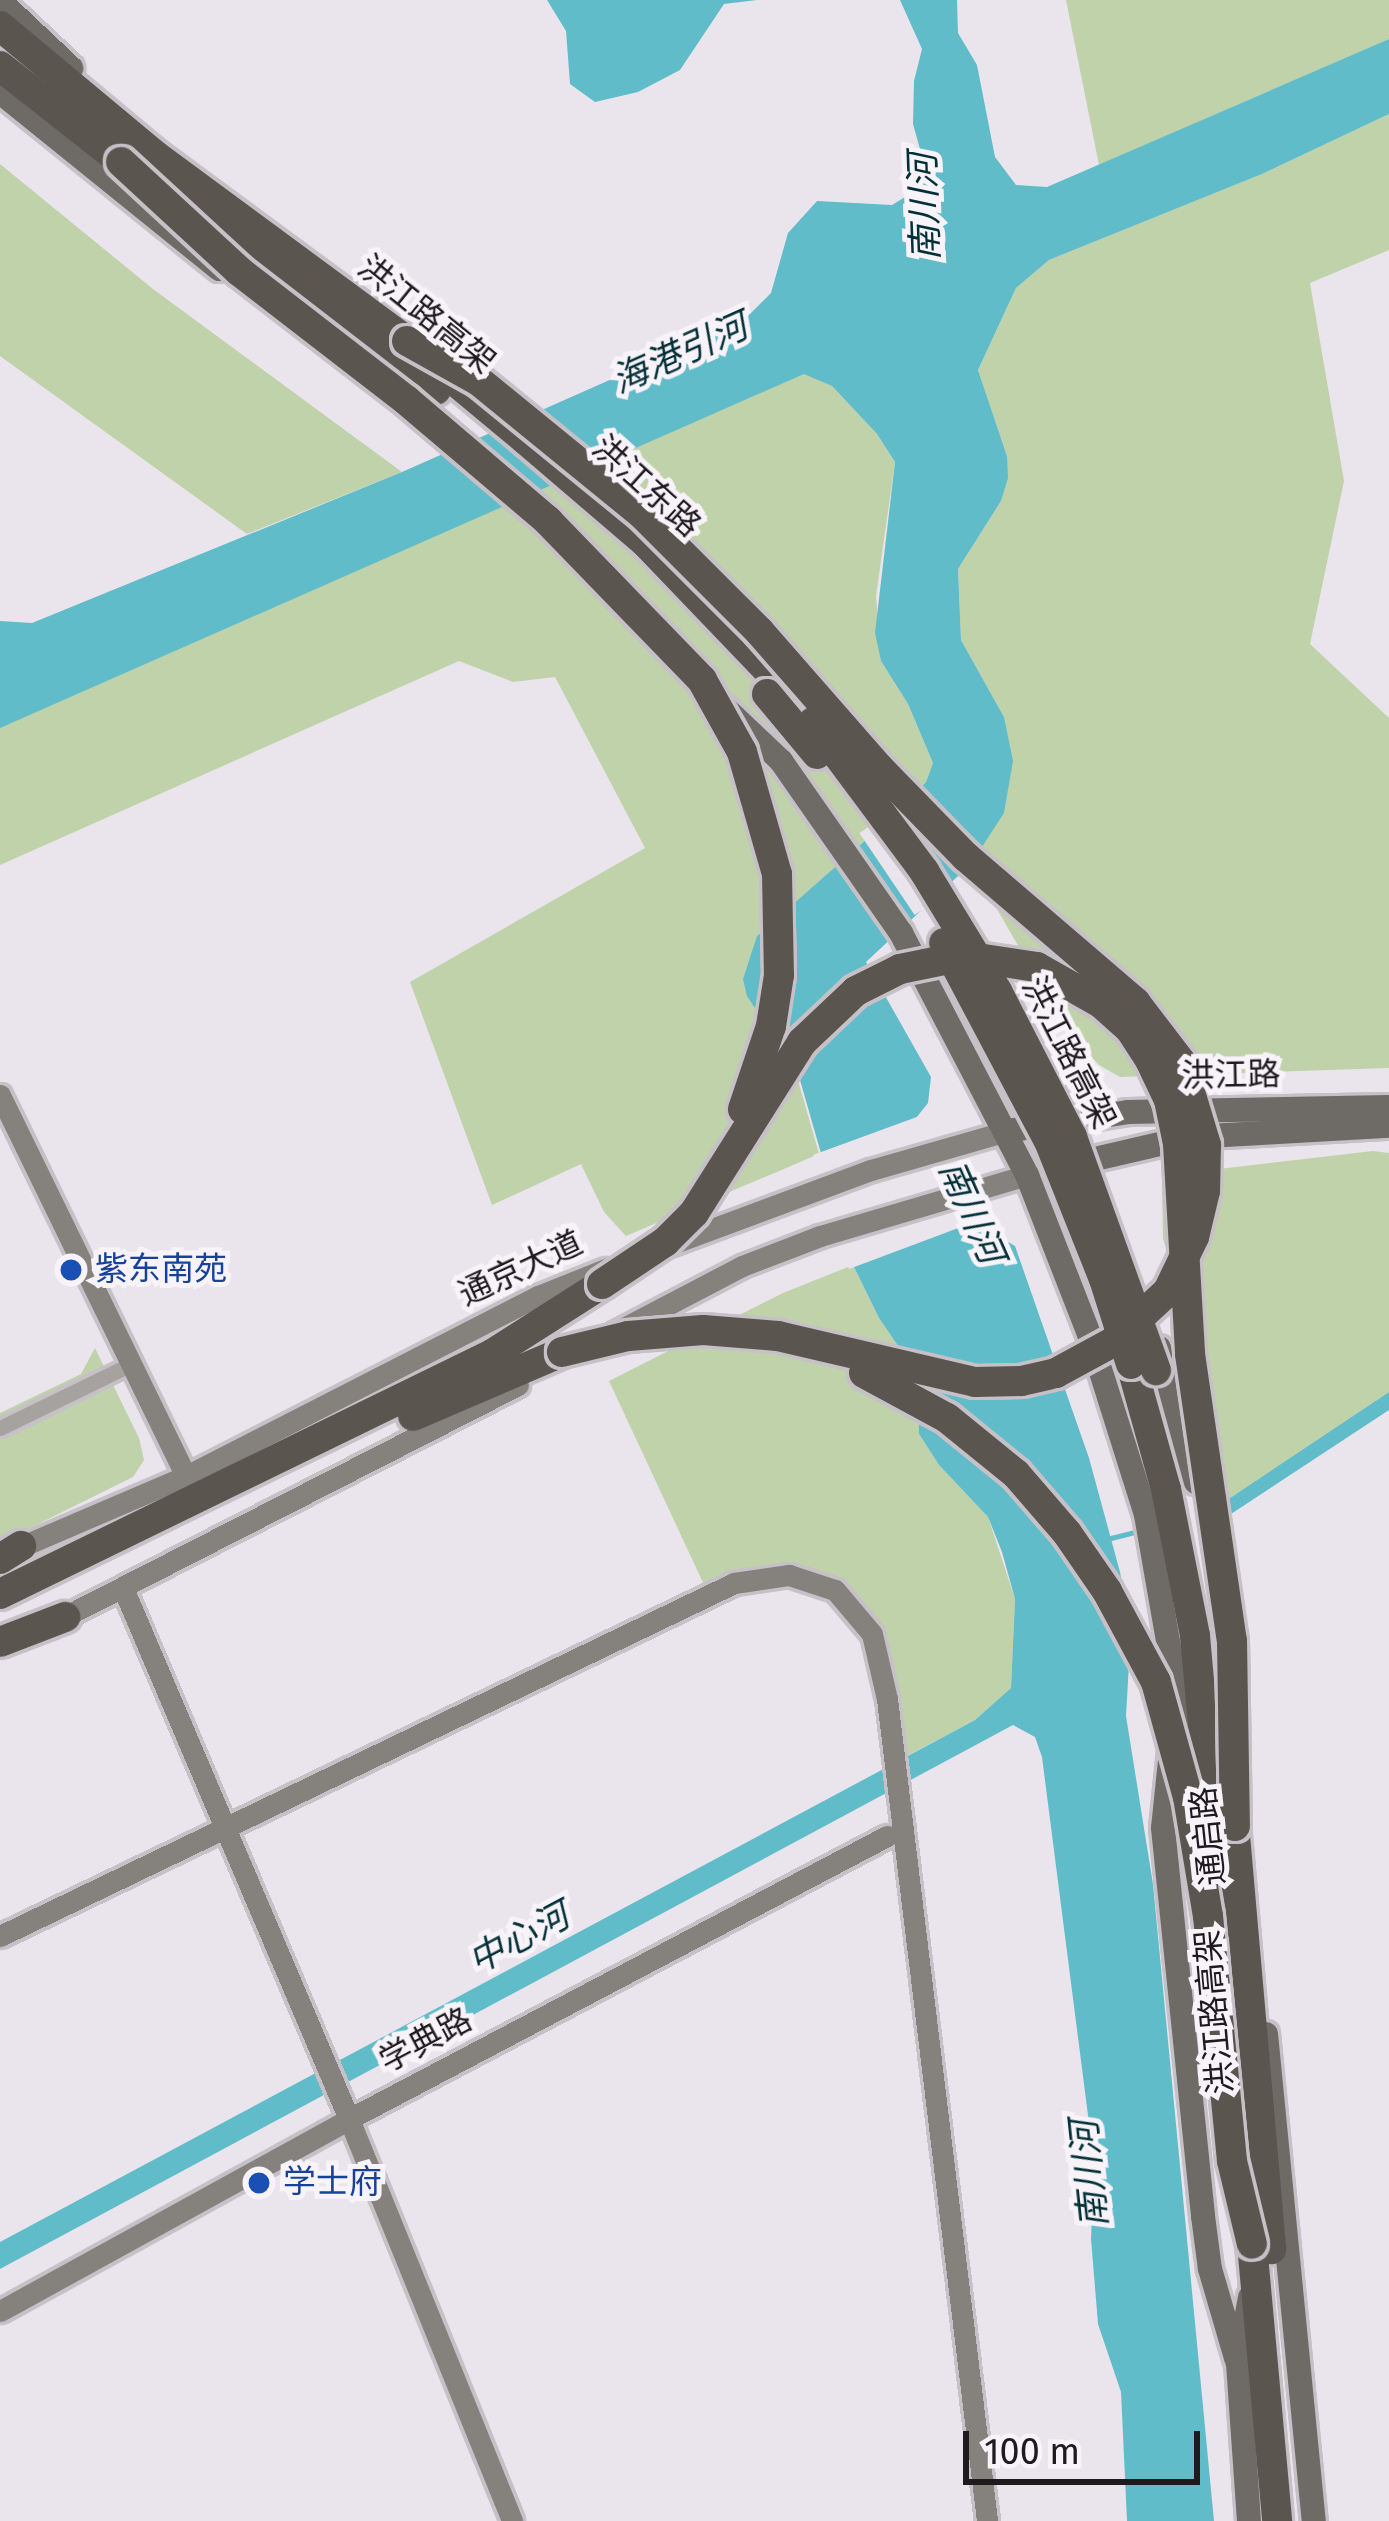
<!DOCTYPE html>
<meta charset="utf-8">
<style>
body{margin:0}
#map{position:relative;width:1389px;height:2521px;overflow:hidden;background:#eae5ec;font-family:"Fira Sans","Noto Sans SC",sans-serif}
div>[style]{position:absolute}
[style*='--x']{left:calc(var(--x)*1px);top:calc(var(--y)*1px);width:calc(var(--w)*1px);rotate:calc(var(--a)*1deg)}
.green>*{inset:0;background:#c0d2a9}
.water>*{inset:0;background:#61bcca}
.pier>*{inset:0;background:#eae5ec;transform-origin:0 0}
.stream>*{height:4.5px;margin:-2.25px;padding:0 2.25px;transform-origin:2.25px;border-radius:2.25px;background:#61bcca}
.roads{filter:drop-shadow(3px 0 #c5c1c7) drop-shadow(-3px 0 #c5c1c7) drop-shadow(0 3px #c5c1c7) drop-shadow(0 -3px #c5c1c7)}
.street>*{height:15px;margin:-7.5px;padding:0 7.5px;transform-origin:7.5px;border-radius:7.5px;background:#a5a2a0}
.secondary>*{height:21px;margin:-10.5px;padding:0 10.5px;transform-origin:10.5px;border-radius:10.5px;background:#85817d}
.primary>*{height:24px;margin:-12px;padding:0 12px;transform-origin:12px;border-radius:12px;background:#6e6a65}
.highway>*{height:30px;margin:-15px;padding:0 15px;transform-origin:15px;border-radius:15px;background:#5b5550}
.bridges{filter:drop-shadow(3px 0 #c5c1c7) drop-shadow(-3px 0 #c5c1c7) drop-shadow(0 3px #c5c1c7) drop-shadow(0 -3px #c5c1c7)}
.highway-bridge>*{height:30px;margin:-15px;padding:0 15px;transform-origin:15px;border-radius:15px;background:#5b5550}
.dots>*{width:33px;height:33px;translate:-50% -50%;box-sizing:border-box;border:6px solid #f8f2f9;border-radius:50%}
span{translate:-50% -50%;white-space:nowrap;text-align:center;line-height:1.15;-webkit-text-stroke:10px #f8f2f9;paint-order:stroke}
.street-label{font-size:33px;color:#1d1b1e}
.transit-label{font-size:33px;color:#164399}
.left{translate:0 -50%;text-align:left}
.water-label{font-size:36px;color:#023037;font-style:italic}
.scale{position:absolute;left:963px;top:2431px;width:237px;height:54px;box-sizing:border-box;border:6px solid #1d1b1e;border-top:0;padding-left:15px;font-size:36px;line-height:42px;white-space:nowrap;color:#1d1b1e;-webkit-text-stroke:9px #f8f2f9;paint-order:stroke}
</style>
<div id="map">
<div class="green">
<i style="clip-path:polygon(1066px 0,1389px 0,1389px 39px,1099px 165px)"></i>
<i style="clip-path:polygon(1389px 114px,1389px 250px,1310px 283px,1344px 481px,1310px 644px,1389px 718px,1389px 1068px,1120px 1077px,1099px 1065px,1068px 1032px,971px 864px,1004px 717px,961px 640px,958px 569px,1001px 501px,1007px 456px,978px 370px,1016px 288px,1049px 260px,1262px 174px)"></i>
<i style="clip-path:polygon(0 164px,153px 289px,402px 472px,247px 534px,0 356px)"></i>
<i style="clip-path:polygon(805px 373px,832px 386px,877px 434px,895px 462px,876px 596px,881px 661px,908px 704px,933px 763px,926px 782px,903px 807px,757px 936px,819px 1154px,626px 1236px,604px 1212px,581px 1164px,492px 1205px,410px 982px,645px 848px,555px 677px,513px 682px,459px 661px,0 865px,0 727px)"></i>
<i style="clip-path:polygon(1373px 1151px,1389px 1153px,1389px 1392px,1227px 1500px,1200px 1345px,1163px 1239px,1162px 1192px,1176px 1174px)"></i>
<i style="clip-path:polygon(853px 1265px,879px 1318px,909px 1362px,918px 1392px,919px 1434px,939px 1465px,988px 1517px,1015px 1599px,1011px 1688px,975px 1720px,905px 1757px,893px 1684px,872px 1624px,800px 1571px,706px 1589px,609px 1381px,783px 1293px)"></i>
<i style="clip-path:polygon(95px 1348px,139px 1438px,144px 1460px,133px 1477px,0 1543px,0 1413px,81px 1374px)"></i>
</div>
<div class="water">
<i style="clip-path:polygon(547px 0,757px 0,724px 4px,680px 70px,638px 92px,595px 102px,570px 84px,566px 31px)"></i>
<i style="clip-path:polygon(900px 0,957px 0,958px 33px,977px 65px,995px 157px,1016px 185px,1047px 187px,1389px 39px,1389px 114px,1262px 174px,1049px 260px,1016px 288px,978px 370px,1007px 456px,1008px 478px,1001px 501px,958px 569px,961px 640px,1004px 717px,1013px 761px,1004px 813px,971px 864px,866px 962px,931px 1077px,928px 1103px,916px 1118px,958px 1227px,981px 1226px,1015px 1246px,1089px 1458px,1120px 1572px,1131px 1629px,1126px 1716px,1153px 1884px,1214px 2521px,1127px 2521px,1121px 2392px,1098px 2324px,1091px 2239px,1094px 2162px,1042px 1757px,1035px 1737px,1013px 1725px,0 2269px,0 2242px,975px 1720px,1011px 1688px,1015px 1599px,1002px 1552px,988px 1517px,939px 1465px,919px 1434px,918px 1392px,909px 1362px,879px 1318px,853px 1265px,798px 1073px,747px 996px,743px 979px,757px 936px,903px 807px,926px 782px,933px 763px,908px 704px,881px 661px,875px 633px,895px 462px,877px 434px,832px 386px,804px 374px,0 728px,0 621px,32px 623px,402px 472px,743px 321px,771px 293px,788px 233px,817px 201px,892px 205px,910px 194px,925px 167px,913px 124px,914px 81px,922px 49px)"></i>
<i style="clip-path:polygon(1389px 1392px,1389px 1410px,1231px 1514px,1227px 1500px)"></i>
</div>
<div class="pier">
<i style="left:895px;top:809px;width:99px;height:43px;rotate:56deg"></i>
<i style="clip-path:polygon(925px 1114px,961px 1220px,969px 1224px,849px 1269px,813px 1155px)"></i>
</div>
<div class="stream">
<i style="--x:1107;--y:1539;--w:36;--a:-14"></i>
</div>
<div class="roads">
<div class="street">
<i style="--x:0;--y:1428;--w:146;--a:-26"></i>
</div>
<div class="secondary">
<i style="--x:0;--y:1095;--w:424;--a:64"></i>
<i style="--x:669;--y:1245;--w:215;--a:-20.4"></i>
<i style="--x:871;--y:1170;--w:141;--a:-16"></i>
<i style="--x:614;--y:1333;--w:144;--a:-27.6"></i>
<i style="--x:742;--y:1266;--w:84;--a:-21"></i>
<i style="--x:820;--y:1236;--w:216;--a:-16.4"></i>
<i style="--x:11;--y:1551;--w:190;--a:-23.2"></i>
<i style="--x:186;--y:1476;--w:395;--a:-27.1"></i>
<i style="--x:538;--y:1296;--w:73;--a:-21.7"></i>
<i style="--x:123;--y:1588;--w:577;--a:66.94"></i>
<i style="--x:349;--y:2119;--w:434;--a:67.9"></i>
<i style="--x:54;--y:1622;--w:521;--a:-27.06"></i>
<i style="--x:0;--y:1936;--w:814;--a:-25.68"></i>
<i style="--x:734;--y:1583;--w:56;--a:-8.3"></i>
<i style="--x:789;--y:1575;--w:48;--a:18.1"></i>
<i style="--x:835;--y:1590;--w:57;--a:49.9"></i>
<i style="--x:872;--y:1634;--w:67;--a:77"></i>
<i style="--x:887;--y:1699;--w:828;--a:83.06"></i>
<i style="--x:0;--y:2311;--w:398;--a:-28.8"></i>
<i style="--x:349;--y:2119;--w:608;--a:-27.75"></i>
</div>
<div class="primary">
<i style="--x:0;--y:1;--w:98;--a:43.3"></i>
<i style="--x:0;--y:92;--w:282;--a:38.9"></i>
<i style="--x:725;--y:708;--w:77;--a:43.4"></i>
<i style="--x:781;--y:761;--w:210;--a:55.1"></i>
<i style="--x:901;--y:933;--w:273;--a:62.5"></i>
<i style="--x:1027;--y:1175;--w:174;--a:68.7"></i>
<i style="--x:1090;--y:1337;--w:187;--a:72.5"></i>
<i style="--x:1146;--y:1515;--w:245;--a:80.1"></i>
<i style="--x:1007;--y:1131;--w:122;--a:-8.9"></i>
<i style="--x:1128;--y:1112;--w:261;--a:-1.1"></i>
<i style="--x:1065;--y:1166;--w:128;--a:-13.1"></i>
<i style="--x:1190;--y:1137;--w:199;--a:-3.2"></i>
<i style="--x:1159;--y:1348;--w:139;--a:74.6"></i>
<i style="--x:1171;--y:1751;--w:77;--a:95.9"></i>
<i style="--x:1163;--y:1828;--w:390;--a:84.1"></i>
<i style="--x:1203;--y:2216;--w:53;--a:82.5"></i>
<i style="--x:1210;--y:2269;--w:93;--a:73.7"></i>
<i style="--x:1266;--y:2034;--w:489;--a:84.4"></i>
<i style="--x:1249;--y:2521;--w:159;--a:-94"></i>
<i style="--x:1238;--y:2362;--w:66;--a:-79.5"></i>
</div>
<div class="highway">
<i style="--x:0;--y:26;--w:203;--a:39.8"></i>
<i style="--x:156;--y:156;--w:312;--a:36.4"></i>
<i style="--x:407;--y:341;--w:155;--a:39.8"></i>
<i style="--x:526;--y:440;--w:158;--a:40.6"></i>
<i style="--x:646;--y:543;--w:204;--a:46.2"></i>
<i style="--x:0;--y:66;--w:178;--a:38.2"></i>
<i style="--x:189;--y:211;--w:305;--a:35.9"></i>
<i style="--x:1131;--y:1364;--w:130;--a:74.4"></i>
<i style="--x:1166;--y:1489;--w:150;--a:78.8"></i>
<i style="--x:1195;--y:1636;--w:289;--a:84.8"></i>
<i style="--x:413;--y:1416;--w:162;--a:-23.2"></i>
<i style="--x:0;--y:1559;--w:25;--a:-32"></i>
<i style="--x:0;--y:1594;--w:547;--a:-26"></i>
<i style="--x:492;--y:1354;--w:130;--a:-32.5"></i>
<i style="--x:0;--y:1642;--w:70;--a:-21"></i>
<i style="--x:1232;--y:1801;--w:450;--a:85"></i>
<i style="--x:1250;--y:2222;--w:300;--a:84.8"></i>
</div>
</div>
<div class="bridges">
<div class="highway-bridge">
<i style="--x:121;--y:162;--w:161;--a:42.7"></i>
<i style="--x:239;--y:271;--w:211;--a:37.7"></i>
<i style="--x:406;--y:400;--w:187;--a:40.4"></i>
<i style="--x:548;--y:521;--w:221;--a:45.9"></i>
<i style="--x:702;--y:680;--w:82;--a:60.9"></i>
<i style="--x:742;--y:752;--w:127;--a:74"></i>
<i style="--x:777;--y:874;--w:101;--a:88.9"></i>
<i style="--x:779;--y:975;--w:52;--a:98.9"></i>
<i style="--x:771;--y:1026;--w:88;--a:108.6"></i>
<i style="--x:407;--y:341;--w:82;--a:29.1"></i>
<i style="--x:479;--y:381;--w:209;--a:39.2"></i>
<i style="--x:641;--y:513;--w:167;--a:45"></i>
<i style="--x:759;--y:631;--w:182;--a:48.8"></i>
<i style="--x:879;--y:768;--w:124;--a:45.7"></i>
<i style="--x:966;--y:857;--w:223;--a:40.6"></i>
<i style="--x:1135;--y:1002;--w:76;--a:52.5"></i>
<i style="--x:1181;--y:1062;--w:87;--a:73.2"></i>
<i style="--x:1206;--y:1145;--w:46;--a:91.2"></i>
<i style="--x:1205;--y:1191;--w:47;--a:103.4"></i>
<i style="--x:1194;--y:1237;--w:60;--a:115.7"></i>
<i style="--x:1168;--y:1291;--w:75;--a:137.2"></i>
<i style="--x:1113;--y:1342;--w:65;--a:151.5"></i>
<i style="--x:1056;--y:1373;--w:36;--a:167"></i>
<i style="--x:1021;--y:1381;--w:46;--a:178.8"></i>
<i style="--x:975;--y:1382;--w:202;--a:-166.9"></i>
<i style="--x:778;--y:1336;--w:75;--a:-175.4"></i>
<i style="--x:703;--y:1330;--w:75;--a:175.4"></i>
<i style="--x:628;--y:1336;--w:68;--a:166.4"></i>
<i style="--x:767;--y:694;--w:78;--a:50.2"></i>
<i style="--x:813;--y:722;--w:186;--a:53.3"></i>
<i style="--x:924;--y:871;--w:140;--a:58.7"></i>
<i style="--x:997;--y:991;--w:164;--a:62.8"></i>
<i style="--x:1072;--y:1137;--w:248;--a:70.2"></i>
<i style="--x:944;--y:943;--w:224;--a:62.1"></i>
<i style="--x:1049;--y:1141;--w:149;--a:68.3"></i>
<i style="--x:1104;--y:1279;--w:89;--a:72.4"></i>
<i style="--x:602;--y:1284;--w:76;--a:-33.7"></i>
<i style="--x:665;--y:1242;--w:41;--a:-45"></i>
<i style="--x:694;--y:1213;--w:202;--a:-57.7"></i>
<i style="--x:802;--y:1042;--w:74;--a:-43.4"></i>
<i style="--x:856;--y:991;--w:49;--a:-26.6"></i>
<i style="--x:900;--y:969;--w:65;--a:-11.5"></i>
<i style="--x:964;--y:956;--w:74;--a:8.6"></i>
<i style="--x:1037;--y:967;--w:75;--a:29.6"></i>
<i style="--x:1102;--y:1004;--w:38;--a:42"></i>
<i style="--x:1130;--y:1029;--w:37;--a:57"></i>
<i style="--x:1150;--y:1060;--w:44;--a:64.6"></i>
<i style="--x:1169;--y:1100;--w:45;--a:78.4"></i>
<i style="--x:1178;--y:1144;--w:210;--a:86.7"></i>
<i style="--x:1190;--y:1354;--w:290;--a:81.7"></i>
<i style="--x:1232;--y:1641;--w:185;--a:89.1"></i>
<i style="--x:864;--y:1373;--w:94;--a:28.5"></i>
<i style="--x:947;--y:1418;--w:89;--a:39.1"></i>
<i style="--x:1016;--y:1474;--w:78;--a:49.2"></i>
<i style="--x:1067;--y:1533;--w:70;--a:55.4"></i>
<i style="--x:1107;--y:1591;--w:103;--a:61.7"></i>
<i style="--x:1156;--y:1682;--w:119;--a:74.5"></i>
<i style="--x:1188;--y:1797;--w:121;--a:80.5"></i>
<i style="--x:1208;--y:1916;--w:246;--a:84.4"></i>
<i style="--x:1232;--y:2161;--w:85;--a:76.5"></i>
</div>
</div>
<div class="dots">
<i style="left:71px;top:1270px;background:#1a4fb4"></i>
<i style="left:259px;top:2183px;background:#1a4fb4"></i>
</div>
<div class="street-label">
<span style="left:426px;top:315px;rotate:39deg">洪江路高架</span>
<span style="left:646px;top:487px;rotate:42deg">洪江东路</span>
<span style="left:1068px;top:1053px;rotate:63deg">洪江路高架</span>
<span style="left:1231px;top:1076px;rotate:-1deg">洪江路</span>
<span style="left:521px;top:1269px;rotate:-25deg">通京大道</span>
<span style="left:1209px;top:1836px;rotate:-96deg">通启路</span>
<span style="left:1215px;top:2012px;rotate:-95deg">洪江路高架</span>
<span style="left:426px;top:2041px;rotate:-28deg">学典路</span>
</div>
<div class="transit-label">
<span class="left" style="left:95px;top:1270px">紫东南苑</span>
<span class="left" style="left:283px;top:2183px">学士府</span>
</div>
<div class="water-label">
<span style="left:925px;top:207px;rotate:-92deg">南川河</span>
<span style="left:680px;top:354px;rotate:-24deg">海港引河</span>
<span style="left:971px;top:1212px;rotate:66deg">南川河</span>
<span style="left:519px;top:1939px;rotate:-28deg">中心河</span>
<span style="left:1090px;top:2174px;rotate:-96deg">南川河</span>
</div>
<div class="scale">100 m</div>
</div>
